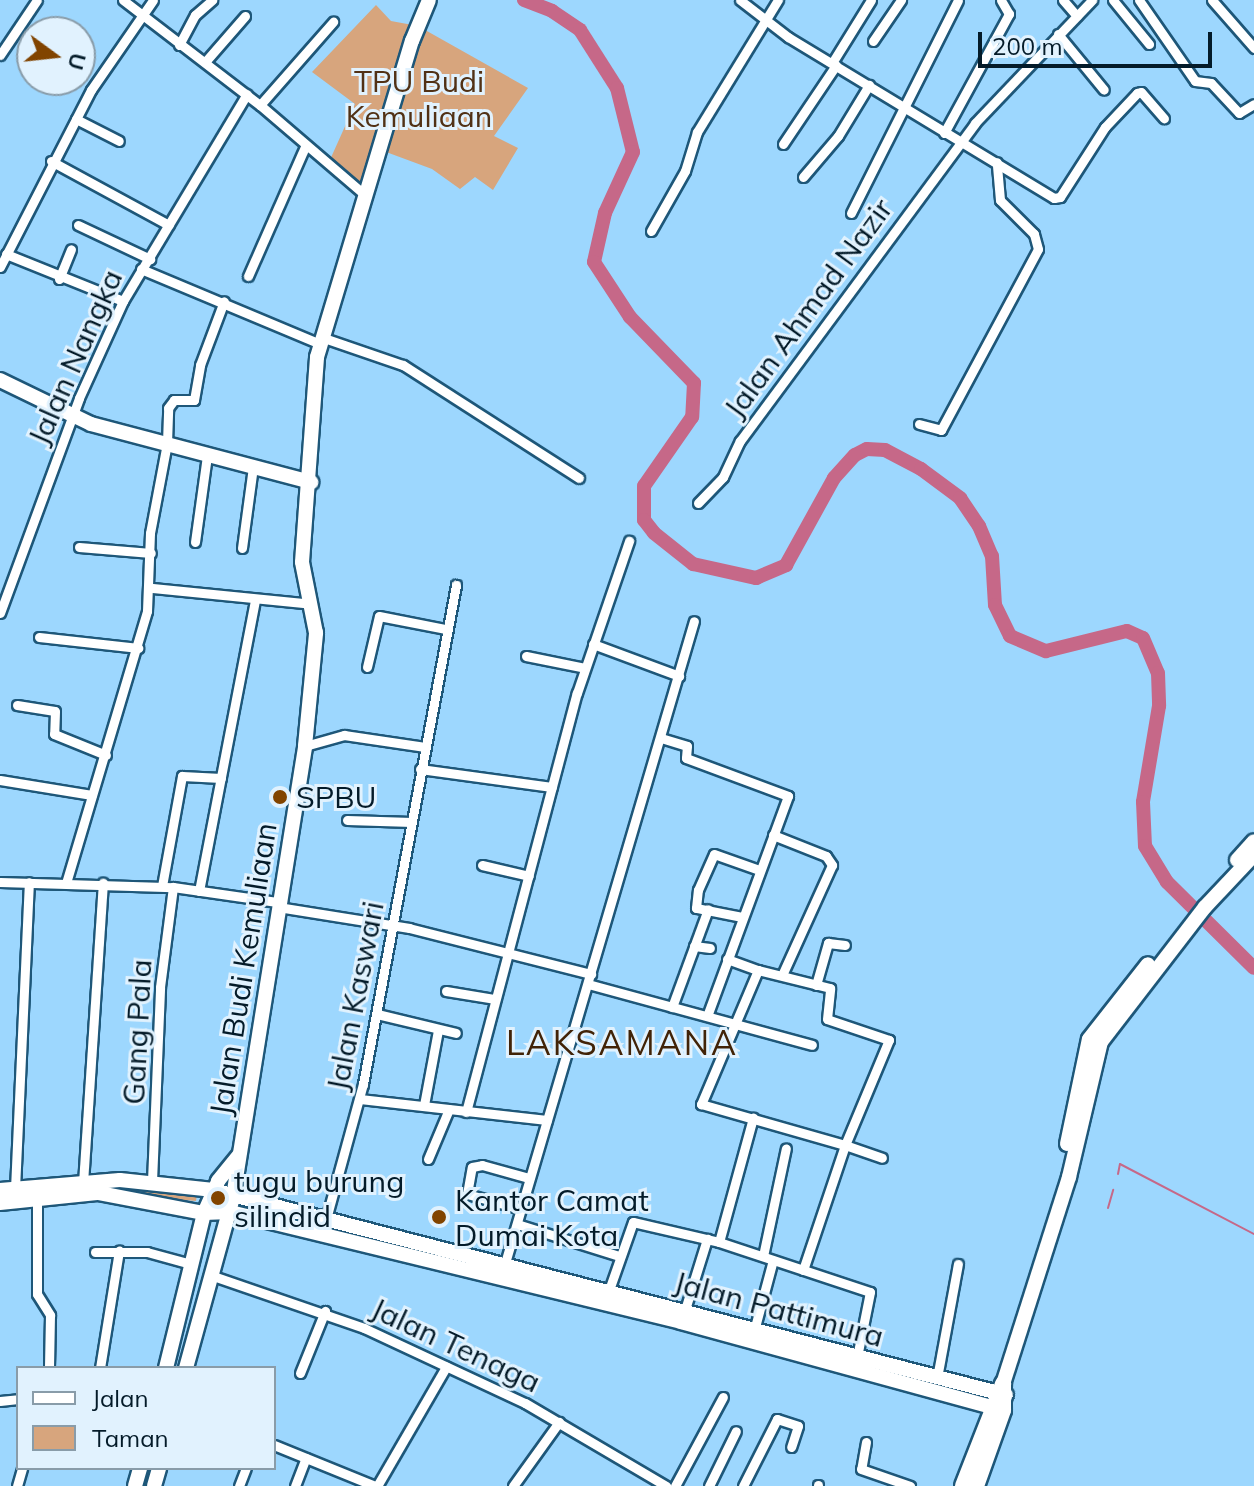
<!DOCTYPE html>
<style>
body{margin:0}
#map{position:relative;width:1254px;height:1486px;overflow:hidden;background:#9dd7fe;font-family:Mulish,sans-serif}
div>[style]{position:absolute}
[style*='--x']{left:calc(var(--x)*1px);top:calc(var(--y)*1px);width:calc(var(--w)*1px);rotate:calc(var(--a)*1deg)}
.green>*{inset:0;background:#d7a57d}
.stream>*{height:2px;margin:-1px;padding:0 1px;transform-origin:1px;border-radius:1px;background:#c66888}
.river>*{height:14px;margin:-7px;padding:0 7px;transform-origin:7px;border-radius:7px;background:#c66888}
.roads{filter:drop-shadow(2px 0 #1e5779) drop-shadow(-2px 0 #1e5779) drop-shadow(0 2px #1e5779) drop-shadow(0 -2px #1e5779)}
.street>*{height:9px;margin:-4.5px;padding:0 4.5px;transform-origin:4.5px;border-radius:4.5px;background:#fff}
.secondary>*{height:14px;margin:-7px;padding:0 7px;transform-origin:7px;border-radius:7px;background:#fff}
.primary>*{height:14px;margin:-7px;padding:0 7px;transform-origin:7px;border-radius:7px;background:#fff}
.highway>*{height:16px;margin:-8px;padding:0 8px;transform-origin:8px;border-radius:8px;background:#fff}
.dots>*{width:22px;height:22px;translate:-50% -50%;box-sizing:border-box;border:4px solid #e1f2fe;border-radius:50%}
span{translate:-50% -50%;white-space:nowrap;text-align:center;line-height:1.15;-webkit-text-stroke:6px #e1f2fe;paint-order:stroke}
.park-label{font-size:30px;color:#513115}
.street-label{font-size:30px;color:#041b29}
.poi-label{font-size:30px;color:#041b29}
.left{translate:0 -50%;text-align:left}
.quarter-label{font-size:34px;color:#412307;letter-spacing:2px}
.legend{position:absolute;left:16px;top:1366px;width:260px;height:104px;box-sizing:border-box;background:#e1f2fe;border:2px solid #899ca9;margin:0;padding:10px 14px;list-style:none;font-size:24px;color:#041b29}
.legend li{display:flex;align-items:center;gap:16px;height:40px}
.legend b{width:40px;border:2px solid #899ca9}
.north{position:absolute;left:16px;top:16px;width:80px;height:80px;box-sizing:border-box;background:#e1f2fe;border:2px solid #899ca9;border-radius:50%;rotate:105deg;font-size:22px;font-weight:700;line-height:32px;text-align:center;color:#041b29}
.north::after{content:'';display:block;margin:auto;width:28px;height:36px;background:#814400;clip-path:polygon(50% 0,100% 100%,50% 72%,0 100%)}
.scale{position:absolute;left:978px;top:32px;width:234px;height:36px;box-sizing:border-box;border:4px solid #041b29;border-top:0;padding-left:10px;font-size:24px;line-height:28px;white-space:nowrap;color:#041b29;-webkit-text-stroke:6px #e1f2fe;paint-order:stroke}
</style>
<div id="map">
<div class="green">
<i style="clip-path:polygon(376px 5px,391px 21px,418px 26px,528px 88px,494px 136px,518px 148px,493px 190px,475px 177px,460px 189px,432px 169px,378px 149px,366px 189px,329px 162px,355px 104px,312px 72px)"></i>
<i style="clip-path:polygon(198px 1187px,196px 1201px,150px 1197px,137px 1188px)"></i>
</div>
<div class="stream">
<i style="--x:1118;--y:1174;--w:10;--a:-79"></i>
<i style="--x:1120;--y:1164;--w:151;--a:27.6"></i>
<i style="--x:1108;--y:1208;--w:19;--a:-74"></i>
</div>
<div class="river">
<i style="--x:524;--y:0;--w:30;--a:21"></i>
<i style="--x:552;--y:11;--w:34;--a:34"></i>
<i style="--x:580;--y:30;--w:69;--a:57.5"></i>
<i style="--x:617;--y:88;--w:66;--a:76"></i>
<i style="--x:633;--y:152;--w:67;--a:114.7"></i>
<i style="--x:605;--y:213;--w:50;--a:102.7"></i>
<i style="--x:594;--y:262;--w:66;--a:56.8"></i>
<i style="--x:630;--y:317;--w:92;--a:45.9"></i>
<i style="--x:694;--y:383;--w:34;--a:93"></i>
<i style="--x:692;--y:417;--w:84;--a:124.8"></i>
<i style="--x:644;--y:486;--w:34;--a:90"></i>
<i style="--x:644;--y:520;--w:16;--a:52"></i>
<i style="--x:654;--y:533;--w:50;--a:38.5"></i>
<i style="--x:693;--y:564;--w:65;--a:12.5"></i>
<i style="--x:756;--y:578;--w:33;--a:-23"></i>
<i style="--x:786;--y:565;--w:99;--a:-61.1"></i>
<i style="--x:834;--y:478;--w:31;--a:-48"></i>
<i style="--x:855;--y:455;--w:13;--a:-27"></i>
<i style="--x:867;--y:449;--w:18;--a:3"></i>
<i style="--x:885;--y:450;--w:41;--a:27.8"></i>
<i style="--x:921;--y:469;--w:49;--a:36.6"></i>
<i style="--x:960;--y:498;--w:34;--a:56"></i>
<i style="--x:979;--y:526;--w:33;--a:67"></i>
<i style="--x:992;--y:556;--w:49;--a:86.5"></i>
<i style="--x:995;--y:605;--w:34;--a:64"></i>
<i style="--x:1010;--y:636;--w:39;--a:23"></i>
<i style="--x:1046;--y:651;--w:83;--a:-13.9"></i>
<i style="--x:1127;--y:631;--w:17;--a:24"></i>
<i style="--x:1143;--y:638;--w:38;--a:67"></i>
<i style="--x:1158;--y:673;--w:33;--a:88"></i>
<i style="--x:1159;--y:706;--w:97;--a:99.5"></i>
<i style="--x:1143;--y:802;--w:44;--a:87.4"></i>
<i style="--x:1145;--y:846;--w:42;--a:58.6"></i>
<i style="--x:1167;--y:882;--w:122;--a:44.7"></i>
</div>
<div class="roads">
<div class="street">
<i style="--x:123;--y:0;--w:173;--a:37.5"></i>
<i style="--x:260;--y:105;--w:137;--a:40.6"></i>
<i style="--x:740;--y:0;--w:61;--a:37.6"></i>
<i style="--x:788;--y:37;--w:311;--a:31.2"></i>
<i style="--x:1054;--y:198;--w:6;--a:-9"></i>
<i style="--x:1060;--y:197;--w:83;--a:-57.3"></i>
<i style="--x:1105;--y:127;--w:47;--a:-46.7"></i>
<i style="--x:1137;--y:93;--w:4;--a:-14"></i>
<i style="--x:1141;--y:92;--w:35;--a:49"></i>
<i style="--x:1063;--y:0;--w:21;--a:49"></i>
<i style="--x:1113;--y:0;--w:57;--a:50.7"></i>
<i style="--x:1139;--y:0;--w:98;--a:55.3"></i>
<i style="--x:1195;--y:81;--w:16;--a:7"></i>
<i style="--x:1211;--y:83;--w:41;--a:47"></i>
<i style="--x:1239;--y:113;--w:17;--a:-31"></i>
<i style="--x:1212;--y:0;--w:64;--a:48.8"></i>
<i style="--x:1058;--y:34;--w:72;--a:50.6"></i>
<i style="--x:873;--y:41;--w:50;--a:-55.7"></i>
<i style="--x:179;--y:45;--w:34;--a:-62"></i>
<i style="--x:195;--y:15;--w:23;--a:-41"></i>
<i style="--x:0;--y:55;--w:66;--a:-56.1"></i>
<i style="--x:205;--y:62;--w:61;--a:-49"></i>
<i style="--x:832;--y:63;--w:74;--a:-58.2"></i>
<i style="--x:260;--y:105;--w:111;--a:-48.7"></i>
<i style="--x:76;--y:119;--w:48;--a:27.1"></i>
<i style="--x:944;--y:133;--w:136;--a:-61.4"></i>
<i style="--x:1009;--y:14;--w:16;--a:-120"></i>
<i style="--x:783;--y:144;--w:95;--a:-56.1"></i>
<i style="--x:51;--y:161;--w:134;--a:28.5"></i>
<i style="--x:803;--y:177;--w:54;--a:-49.5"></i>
<i style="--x:838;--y:136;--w:60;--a:-58.7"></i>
<i style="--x:851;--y:213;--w:238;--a:-63.3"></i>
<i style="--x:78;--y:225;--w:80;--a:25.3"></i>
<i style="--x:651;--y:231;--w:69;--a:-60.5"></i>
<i style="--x:685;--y:171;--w:41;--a:-72.9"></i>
<i style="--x:697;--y:132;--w:155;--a:-58.5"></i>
<i style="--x:6;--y:254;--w:126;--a:21.9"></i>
<i style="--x:0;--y:267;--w:199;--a:-62.8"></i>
<i style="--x:91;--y:90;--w:109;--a:-55.4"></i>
<i style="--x:141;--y:269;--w:194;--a:22.7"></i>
<i style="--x:248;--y:276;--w:141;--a:-66.2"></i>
<i style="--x:59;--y:279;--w:32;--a:-68"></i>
<i style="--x:321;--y:337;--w:87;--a:18.9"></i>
<i style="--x:403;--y:365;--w:209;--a:32.7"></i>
<i style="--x:919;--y:424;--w:23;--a:15"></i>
<i style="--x:941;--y:430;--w:205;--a:-61.8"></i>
<i style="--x:1038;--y:249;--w:16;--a:-105"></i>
<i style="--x:1034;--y:234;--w:48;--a:-135"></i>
<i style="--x:1000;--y:200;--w:38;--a:-95"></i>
<i style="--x:698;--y:503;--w:36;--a:-46"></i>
<i style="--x:723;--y:477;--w:40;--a:-65"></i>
<i style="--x:740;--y:441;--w:395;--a:-53.5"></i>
<i style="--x:975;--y:123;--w:170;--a:-46.4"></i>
<i style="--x:195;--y:542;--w:88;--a:-82.1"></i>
<i style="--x:79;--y:547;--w:72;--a:4.8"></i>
<i style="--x:242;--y:548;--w:82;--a:-82.3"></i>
<i style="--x:152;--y:588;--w:160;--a:5.7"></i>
<i style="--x:0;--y:613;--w:229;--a:-69.8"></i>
<i style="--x:79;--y:398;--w:107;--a:-65.6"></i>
<i style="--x:123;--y:301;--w:241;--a:-59.1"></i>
<i style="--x:39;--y:637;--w:100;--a:6.3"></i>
<i style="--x:593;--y:644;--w:92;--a:20.4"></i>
<i style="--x:526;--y:656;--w:60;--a:11.5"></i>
<i style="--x:367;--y:667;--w:52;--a:-76.8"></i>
<i style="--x:379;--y:616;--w:67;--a:11.1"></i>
<i style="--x:17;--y:705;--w:38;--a:9"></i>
<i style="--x:55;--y:711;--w:23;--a:92"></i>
<i style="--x:54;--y:734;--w:56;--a:22"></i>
<i style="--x:661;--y:738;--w:27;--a:17"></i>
<i style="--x:687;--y:746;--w:12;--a:95"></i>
<i style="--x:686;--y:758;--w:109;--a:20.4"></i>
<i style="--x:788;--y:796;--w:234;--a:110.2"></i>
<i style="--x:305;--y:746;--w:41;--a:-15.8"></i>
<i style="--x:344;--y:735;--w:82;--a:8.4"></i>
<i style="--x:420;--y:769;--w:133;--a:7.8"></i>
<i style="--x:0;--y:780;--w:93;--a:9.3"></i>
<i style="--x:347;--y:820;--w:65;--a:1.8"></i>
<i style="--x:773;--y:835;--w:57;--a:21.6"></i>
<i style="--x:826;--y:856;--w:11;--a:56"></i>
<i style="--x:832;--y:865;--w:121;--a:114.4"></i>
<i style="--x:482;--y:865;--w:48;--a:13.2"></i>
<i style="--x:0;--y:882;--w:173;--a:1.7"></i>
<i style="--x:173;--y:887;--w:105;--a:8.2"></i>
<i style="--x:66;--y:883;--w:284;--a:-73.4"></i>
<i style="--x:147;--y:611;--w:78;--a:-87.8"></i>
<i style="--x:150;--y:533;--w:92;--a:-79.3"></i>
<i style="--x:167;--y:443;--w:35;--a:-88"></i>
<i style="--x:168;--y:408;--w:10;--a:-53"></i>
<i style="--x:174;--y:400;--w:20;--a:0"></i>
<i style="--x:194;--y:400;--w:36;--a:-80"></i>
<i style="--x:200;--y:365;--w:68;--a:-69.4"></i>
<i style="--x:162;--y:886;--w:112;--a:-79.7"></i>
<i style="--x:182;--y:776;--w:39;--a:3"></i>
<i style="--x:199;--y:891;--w:295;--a:-79.1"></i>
<i style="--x:278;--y:907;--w:133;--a:9.1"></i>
<i style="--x:409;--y:928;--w:188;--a:14.2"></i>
<i style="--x:742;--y:917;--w:47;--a:-168.9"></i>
<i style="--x:696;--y:908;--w:18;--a:-84"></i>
<i style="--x:698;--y:890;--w:39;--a:-66"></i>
<i style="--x:714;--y:854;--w:48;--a:19.6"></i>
<i style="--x:694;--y:946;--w:16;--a:7"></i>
<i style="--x:727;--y:959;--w:33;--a:20"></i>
<i style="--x:588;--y:984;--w:232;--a:15.2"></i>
<i style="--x:816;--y:985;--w:44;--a:-74.1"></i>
<i style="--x:828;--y:943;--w:17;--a:7"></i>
<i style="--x:446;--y:991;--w:50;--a:9.3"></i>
<i style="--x:672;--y:1007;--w:104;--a:-69.8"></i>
<i style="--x:377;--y:1014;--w:81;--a:13.5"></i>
<i style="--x:360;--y:1099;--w:188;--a:6.4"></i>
<i style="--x:424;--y:1105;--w:76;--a:-79.4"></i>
<i style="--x:466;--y:1112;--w:433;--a:-75.2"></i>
<i style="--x:577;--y:693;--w:161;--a:-71.1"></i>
<i style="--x:428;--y:1159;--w:54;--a:-67.2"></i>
<i style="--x:152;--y:1181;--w:194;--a:-87.6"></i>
<i style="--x:160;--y:987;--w:101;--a:-82.6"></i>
<i style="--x:83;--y:1183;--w:301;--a:-86.2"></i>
<i style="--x:15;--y:1189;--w:307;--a:-87.4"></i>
<i style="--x:37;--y:1200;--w:94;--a:90"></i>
<i style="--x:37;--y:1294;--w:25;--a:58"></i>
<i style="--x:50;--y:1315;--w:53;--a:91.1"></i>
<i style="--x:521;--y:1209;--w:56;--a:-164.5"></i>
<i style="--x:467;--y:1194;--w:27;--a:-80"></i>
<i style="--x:472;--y:1167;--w:10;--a:-11"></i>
<i style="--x:482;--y:1165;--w:49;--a:15.5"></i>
<i style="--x:326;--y:1219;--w:140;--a:-74.7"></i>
<i style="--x:363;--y:1084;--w:508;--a:-79.44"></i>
<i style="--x:517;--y:1224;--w:107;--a:17.4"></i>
<i style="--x:719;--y:1242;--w:129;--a:-74.7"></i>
<i style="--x:95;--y:1252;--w:52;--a:0"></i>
<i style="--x:147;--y:1252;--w:46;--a:15.3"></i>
<i style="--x:763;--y:1256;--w:110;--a:-78"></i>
<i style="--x:505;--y:1263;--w:669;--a:-73.6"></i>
<i style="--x:803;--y:1270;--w:132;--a:-71.4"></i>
<i style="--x:845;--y:1145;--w:114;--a:-67.3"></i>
<i style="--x:889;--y:1040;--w:65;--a:-161.3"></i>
<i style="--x:827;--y:1019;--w:31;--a:-84"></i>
<i style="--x:830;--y:988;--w:74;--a:-166"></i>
<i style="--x:758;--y:970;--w:146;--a:113"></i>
<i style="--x:701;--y:1104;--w:150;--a:15.9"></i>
<i style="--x:845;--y:1145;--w:39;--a:19"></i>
<i style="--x:213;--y:1276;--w:160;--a:19"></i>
<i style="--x:364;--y:1328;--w:178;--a:25"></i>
<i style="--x:525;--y:1403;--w:164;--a:30.5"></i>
<i style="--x:609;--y:1290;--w:72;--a:-70.6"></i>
<i style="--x:633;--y:1222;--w:88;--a:13.1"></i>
<i style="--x:719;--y:1242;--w:159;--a:18.3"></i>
<i style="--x:870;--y:1292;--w:66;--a:101.3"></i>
<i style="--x:683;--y:1316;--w:81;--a:-72.7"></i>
<i style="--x:755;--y:1327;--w:69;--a:-75"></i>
<i style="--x:100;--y:1368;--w:119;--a:-80.8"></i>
<i style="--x:300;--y:1373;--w:67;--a:-68"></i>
<i style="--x:937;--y:1378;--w:116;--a:-79.6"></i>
<i style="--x:0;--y:1401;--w:18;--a:-6"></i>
<i style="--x:866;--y:1442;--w:27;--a:100"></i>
<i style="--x:861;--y:1469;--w:52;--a:19.1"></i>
<i style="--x:274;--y:1445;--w:109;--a:22.1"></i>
<i style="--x:17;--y:1486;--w:19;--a:-74"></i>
<i style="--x:239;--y:1486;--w:19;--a:-69"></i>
<i style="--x:295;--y:1486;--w:30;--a:-69"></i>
<i style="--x:377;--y:1486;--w:138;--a:-59.9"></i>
<i style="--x:513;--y:1486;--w:79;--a:-54.3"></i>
<i style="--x:675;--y:1486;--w:101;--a:-61.7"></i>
<i style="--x:709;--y:1486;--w:61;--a:-63.9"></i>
<i style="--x:743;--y:1486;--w:75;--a:-63.1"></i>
<i style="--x:777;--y:1419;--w:22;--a:18"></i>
<i style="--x:798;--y:1426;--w:22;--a:108"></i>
<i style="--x:818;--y:1486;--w:1;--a:-90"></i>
</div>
<div class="secondary">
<i style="--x:0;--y:380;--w:101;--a:25.8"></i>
<i style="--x:91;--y:424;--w:228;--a:14.8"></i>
<i style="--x:166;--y:1368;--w:160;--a:-76.2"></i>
<i style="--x:204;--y:1213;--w:35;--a:-66"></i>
<i style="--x:218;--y:1181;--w:33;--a:-51"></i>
<i style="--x:186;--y:1368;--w:177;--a:-74.6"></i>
<i style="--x:233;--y:1197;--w:457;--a:-80.9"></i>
<i style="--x:305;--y:746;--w:114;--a:-84.4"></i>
<i style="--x:316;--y:633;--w:72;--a:-101.2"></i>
<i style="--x:302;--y:562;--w:206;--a:-85.8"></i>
<i style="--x:317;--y:357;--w:330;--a:-73.3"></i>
<i style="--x:412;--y:41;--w:44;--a:-67.5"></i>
<i style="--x:135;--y:1486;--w:19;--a:-74"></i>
<i style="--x:154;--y:1486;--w:19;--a:-74"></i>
</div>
<div class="primary">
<i style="--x:1237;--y:860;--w:25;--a:-48"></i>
<i style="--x:1067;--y:1144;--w:107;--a:-78.2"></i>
<i style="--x:1089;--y:1039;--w:95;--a:-51.8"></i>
<i style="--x:0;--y:1190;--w:120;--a:-4.8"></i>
<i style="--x:120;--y:1180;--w:94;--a:6.1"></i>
<i style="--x:213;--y:1190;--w:819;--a:14.49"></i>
<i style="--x:0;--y:1203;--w:100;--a:-5.8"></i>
<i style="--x:99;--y:1193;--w:107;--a:10.8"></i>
<i style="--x:204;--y:1213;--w:26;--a:-2"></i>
<i style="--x:230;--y:1212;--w:464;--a:13.7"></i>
<i style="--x:681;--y:1322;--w:334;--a:15.3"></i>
<i style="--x:1003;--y:1384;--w:217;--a:-72.3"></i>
<i style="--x:1069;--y:1177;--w:139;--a:-76.7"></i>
<i style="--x:1101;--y:1042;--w:170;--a:-52.4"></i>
<i style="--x:1205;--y:907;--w:71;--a:-46.7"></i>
</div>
<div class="highway">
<i style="--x:963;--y:1486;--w:110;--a:-68.6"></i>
<i style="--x:976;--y:1486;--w:81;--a:-70.4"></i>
<i style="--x:1003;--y:1410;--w:25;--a:-90"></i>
</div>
</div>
<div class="dots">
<i style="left:280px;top:797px;background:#814400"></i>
<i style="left:218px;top:1198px;background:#814400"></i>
<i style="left:439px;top:1217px;background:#814400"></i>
</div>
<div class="park-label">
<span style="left:419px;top:98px">TPU Budi<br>Kemuliaan</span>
</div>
<div class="street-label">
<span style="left:808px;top:308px;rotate:-54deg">Jalan Ahmad Nazir</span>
<span style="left:75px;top:357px;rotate:-66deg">Jalan Nangka</span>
<span style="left:243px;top:969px;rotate:-81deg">Jalan Budi Kemuliaan</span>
<span style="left:355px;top:996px;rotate:-79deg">Jalan Kaswari</span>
<span style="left:137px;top:1032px;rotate:-87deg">Gang Pala</span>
<span style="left:779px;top:1309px;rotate:15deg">Jalan Pattimura</span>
<span style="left:456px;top:1345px;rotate:25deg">Jalan Tenaga</span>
</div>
<div class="poi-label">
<span class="left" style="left:296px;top:797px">SPBU</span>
<span class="left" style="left:234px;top:1198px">tugu burung<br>silindid</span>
<span class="left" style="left:455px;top:1217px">Kantor Camat<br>Dumai Kota</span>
</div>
<div class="quarter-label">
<span style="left:622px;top:1043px">LAKSAMANA</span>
</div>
<ul class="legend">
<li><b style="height:10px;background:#fff"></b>Jalan</li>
<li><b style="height:22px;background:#d7a57d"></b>Taman</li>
</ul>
<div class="north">U</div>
<div class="scale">200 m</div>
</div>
